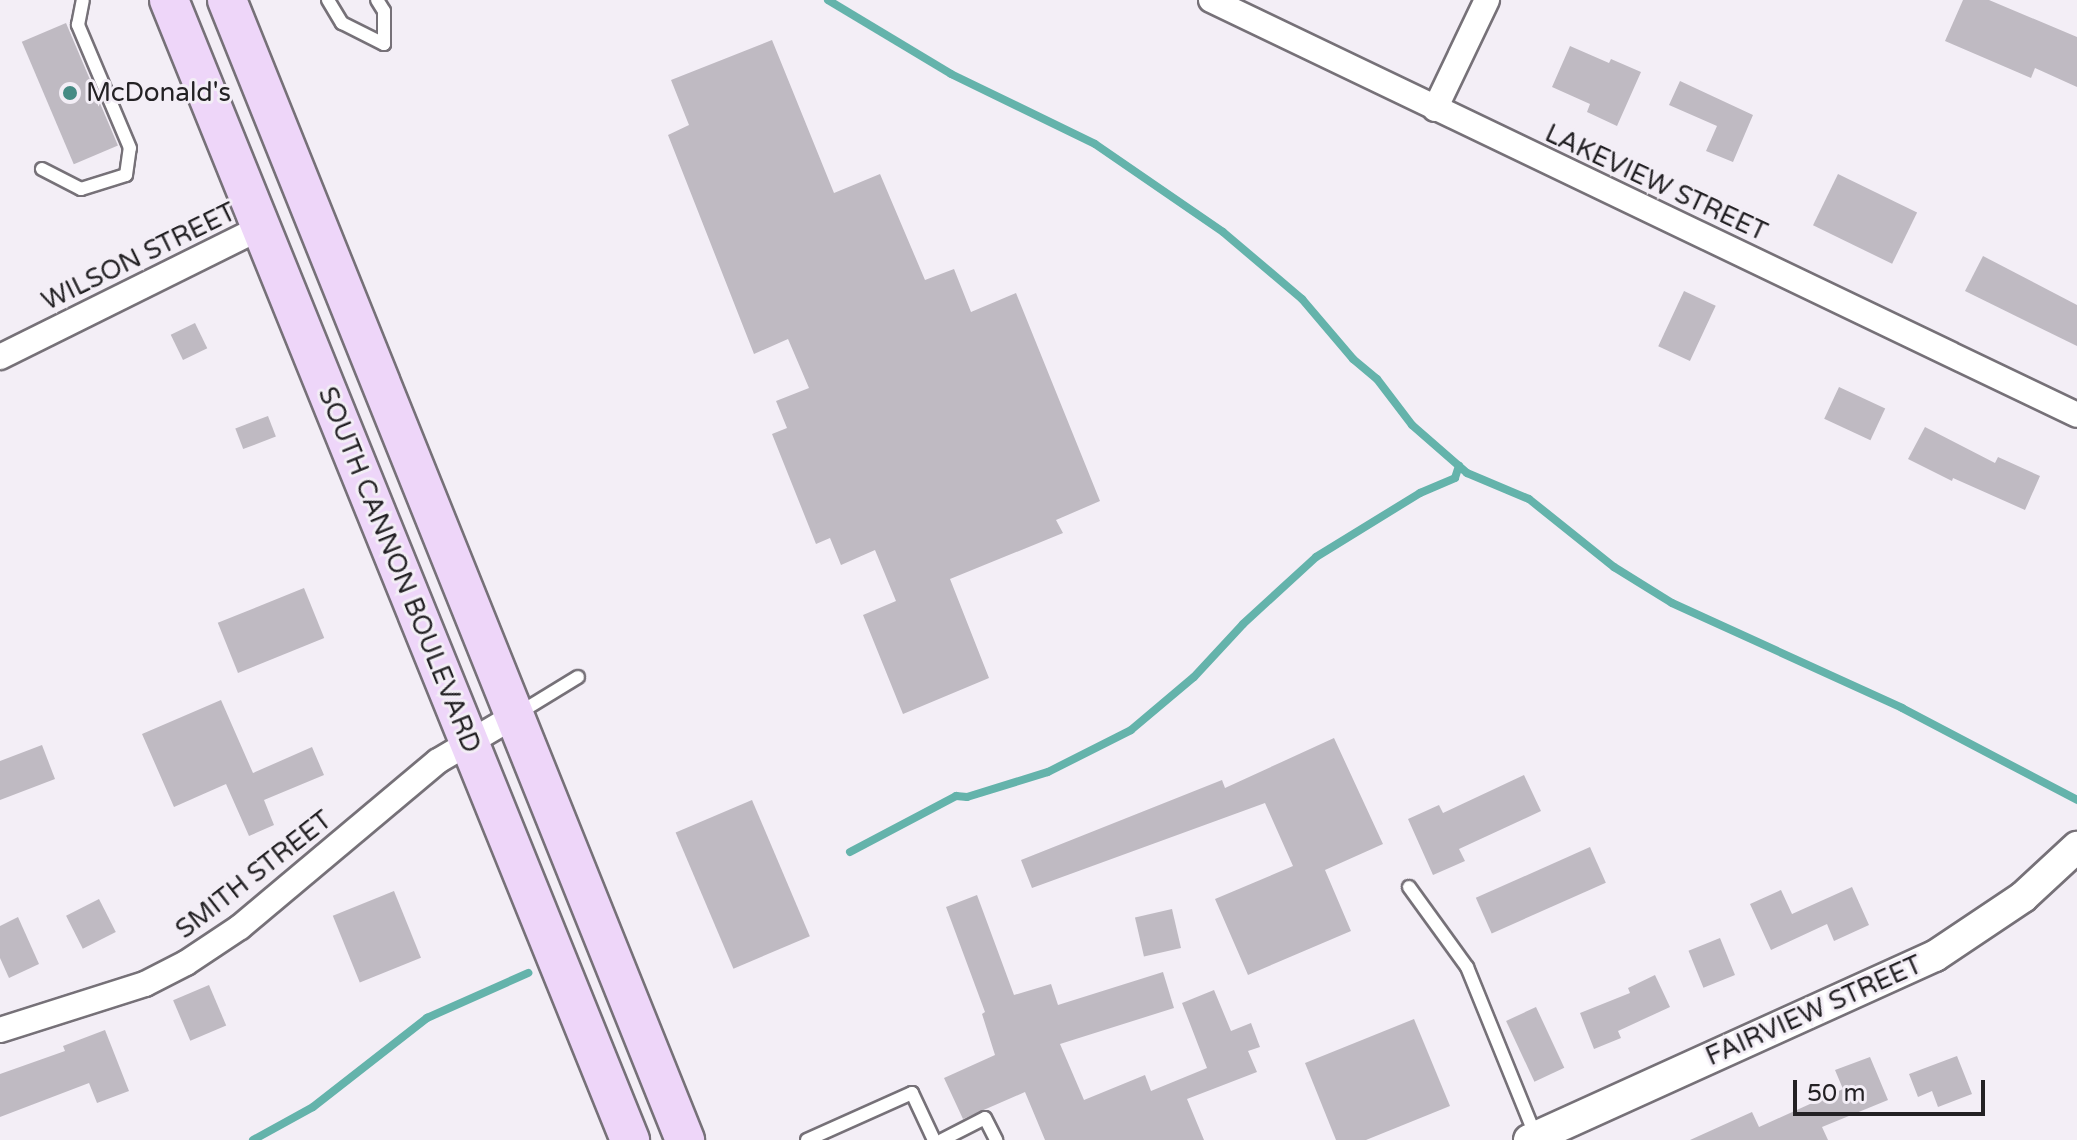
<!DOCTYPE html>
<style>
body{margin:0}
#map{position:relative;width:2077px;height:1140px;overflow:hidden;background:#f3eef6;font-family:"Varela Round",sans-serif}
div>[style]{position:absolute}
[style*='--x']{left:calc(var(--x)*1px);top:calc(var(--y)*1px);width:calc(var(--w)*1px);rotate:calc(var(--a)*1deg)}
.stream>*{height:8px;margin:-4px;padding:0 4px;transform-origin:4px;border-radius:4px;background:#64b3ab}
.building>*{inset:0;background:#bfbac2;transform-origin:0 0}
.roads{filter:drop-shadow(2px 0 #767178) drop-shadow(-2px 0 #767178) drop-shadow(0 2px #767178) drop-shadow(0 -2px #767178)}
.service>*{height:12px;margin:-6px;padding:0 6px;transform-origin:6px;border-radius:6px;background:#fff}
.minor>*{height:24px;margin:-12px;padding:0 12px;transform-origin:12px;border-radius:12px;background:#fff}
.tertiary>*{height:30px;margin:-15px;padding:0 15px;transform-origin:15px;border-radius:15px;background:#fff}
.primary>*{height:38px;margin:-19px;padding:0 19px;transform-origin:19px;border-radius:19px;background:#eed6f9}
.dots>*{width:22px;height:22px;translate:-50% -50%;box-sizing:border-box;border:4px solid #f3eef6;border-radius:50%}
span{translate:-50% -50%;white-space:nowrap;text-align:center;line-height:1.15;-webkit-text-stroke:6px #f3eef6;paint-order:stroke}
.poi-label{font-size:26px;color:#232124}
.left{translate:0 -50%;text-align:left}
.street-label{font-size:26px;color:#232124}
.scale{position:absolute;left:1793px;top:1080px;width:192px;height:36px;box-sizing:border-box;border:4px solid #232124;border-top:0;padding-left:10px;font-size:24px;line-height:28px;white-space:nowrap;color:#232124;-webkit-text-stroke:6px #f3eef6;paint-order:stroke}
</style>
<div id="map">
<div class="stream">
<i style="--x:828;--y:0;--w:144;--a:31"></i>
<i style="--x:951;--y:74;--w:160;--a:25.9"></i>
<i style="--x:1095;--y:144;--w:155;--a:34.5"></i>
<i style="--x:1223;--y:232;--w:104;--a:40.3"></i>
<i style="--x:1302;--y:299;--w:79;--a:49.6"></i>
<i style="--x:1353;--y:359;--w:31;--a:40"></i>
<i style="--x:1377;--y:379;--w:58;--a:52.7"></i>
<i style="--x:1412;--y:425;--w:73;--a:41.1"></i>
<i style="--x:1467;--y:473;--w:67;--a:22.8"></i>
<i style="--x:1529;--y:499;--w:109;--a:38.7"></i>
<i style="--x:1614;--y:567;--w:68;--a:31.8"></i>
<i style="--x:1672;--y:603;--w:253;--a:24.5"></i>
<i style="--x:1902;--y:708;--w:198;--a:27.7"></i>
<i style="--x:850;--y:852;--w:120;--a:-27.8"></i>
<i style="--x:956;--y:796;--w:11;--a:5"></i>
<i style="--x:967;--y:797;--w:85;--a:-17.2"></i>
<i style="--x:1048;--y:772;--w:93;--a:-26.8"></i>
<i style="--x:1131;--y:730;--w:82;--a:-40.1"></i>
<i style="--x:1194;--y:677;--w:72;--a:-47.2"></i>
<i style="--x:1243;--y:624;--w:99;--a:-42.5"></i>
<i style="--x:1316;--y:557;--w:122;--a:-31.6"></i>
<i style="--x:1420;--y:493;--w:38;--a:-23"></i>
<i style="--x:1455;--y:478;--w:13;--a:-72"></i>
<i style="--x:253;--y:1140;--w:68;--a:-28.8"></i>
<i style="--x:313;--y:1107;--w:145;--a:-38"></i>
<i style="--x:427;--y:1018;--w:111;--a:-24"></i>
</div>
<div class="building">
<i style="clip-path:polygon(1963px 0,1989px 0,2077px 37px,2077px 87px,2035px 68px,2031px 78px,1945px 41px)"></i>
<i style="left:66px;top:23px;width:133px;height:48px;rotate:67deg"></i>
<i style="clip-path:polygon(772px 40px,834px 193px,880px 174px,925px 280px,954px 269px,971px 312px,1016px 293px,1100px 501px,1056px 520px,1063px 533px,950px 579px,989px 678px,903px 714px,863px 615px,896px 601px,875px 550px,841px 565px,830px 538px,816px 544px,772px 434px,787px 428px,776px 401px,809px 388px,788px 339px,754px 354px,668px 135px,689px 125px,671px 80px)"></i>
<i style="clip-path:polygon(1570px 46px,1609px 63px,1611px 59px,1641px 72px,1617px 126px,1587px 112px,1590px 104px,1552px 87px)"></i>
<i style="clip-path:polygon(1680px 81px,1753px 115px,1733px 162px,1706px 151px,1717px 126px,1669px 105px)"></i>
<i style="left:1838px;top:174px;width:88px;height:57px;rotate:26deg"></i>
<i style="clip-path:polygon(1983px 256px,2077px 305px,2077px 346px,1965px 291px)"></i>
<i style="left:1684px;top:291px;width:35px;height:61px;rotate:25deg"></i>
<i style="left:195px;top:323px;width:28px;height:27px;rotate:64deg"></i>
<i style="left:1839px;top:387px;width:51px;height:35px;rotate:25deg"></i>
<i style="left:268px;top:416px;width:22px;height:35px;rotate:69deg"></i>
<i style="clip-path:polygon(1925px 427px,1995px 463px,1998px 457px,2040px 476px,2025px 510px,1953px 478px,1952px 481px,1908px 459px)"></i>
<i style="left:304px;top:588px;width:54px;height:93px;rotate:68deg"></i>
<i style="clip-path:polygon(221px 700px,253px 773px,312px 747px,324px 775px,264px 800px,274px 825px,249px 836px,226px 784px,174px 807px,142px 734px)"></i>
<i style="clip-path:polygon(1334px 738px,1383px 844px,1325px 870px,1351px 931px,1248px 975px,1215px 899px,1293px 866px,1265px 803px,1032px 888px,1021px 860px,1222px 780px,1225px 788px)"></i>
<i style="clip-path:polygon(42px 745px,55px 779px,0 800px,0 761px)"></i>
<i style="clip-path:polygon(1524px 775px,1541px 811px,1459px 849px,1465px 861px,1433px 875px,1408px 819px,1439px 805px,1443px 813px)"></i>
<i style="left:752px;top:800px;width:148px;height:83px;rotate:67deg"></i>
<i style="left:1590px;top:847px;width:39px;height:125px;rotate:66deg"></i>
<i style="clip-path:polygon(1852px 887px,1869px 925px,1834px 941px,1827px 924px,1771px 950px,1750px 904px,1781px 890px,1792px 914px)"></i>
<i style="left:394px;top:891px;width:72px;height:66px;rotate:68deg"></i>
<i style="clip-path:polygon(977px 895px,1014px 995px,1051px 984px,1058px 1005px,1163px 972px,1174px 1008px,1060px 1044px,1084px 1100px,1145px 1075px,1151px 1091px,1207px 1068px,1182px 1003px,1214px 990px,1231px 1031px,1251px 1023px,1260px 1047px,1248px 1051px,1257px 1072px,1187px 1099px,1204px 1140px,1045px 1140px,1025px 1092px,963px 1119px,944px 1078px,995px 1055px,982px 1014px,985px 1012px,946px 907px)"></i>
<i style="left:99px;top:899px;width:37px;height:37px;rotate:63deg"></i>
<i style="left:1172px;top:909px;width:40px;height:38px;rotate:77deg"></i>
<i style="clip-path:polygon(18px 917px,39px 964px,9px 978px,0 958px,0 926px)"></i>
<i style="left:1720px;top:938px;width:40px;height:34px;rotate:68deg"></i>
<i style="clip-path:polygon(1655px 975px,1670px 1007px,1618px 1031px,1621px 1038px,1594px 1049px,1580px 1013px,1630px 993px,1628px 988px)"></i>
<i style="left:209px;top:985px;width:44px;height:39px;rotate:67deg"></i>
<i style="left:1536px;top:1007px;width:67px;height:33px;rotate:65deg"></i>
<i style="clip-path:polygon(1414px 1019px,1450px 1106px,1366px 1140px,1336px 1140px,1305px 1063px)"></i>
<i style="clip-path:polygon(105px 1030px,129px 1091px,97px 1103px,89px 1083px,0 1117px,0 1074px,65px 1051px,63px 1046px)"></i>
<i style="clip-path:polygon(1957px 1056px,1972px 1094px,1938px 1107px,1932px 1091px,1918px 1097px,1909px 1074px)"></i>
<i style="clip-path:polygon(1870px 1057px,1888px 1100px,1822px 1127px,1828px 1140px,1690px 1140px,1752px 1112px,1759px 1127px,1843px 1089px,1835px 1070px)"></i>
</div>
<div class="roads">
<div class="service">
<i style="--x:328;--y:0;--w:27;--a:59"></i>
<i style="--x:342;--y:23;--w:47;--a:26.6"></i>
<i style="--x:384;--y:44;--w:33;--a:-90"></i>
<i style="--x:384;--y:11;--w:13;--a:-122"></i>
<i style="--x:42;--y:169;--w:44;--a:27.1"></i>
<i style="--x:81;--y:189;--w:47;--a:-17.3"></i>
<i style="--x:126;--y:175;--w:27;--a:-82"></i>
<i style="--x:130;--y:148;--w:134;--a:-112.9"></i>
<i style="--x:78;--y:25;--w:25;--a:-79"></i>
<i style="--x:519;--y:713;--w:69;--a:-31.4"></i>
<i style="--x:1409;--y:887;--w:99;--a:54.1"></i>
<i style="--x:1467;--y:967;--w:183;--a:67.9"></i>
<i style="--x:807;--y:1140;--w:115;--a:-24.1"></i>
<i style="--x:912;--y:1093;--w:52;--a:64.9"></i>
<i style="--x:942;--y:1140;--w:48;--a:-27.1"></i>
<i style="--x:985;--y:1118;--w:25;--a:63"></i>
</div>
<div class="minor">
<i style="--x:1211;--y:0;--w:960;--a:25.6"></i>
<i style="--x:1435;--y:109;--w:121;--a:-64.5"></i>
<i style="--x:0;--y:357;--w:290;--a:-26.4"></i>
<i style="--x:0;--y:1030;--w:152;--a:-17.6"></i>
<i style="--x:145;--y:984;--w:46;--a:-27.1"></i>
<i style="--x:186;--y:963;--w:65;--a:-33.7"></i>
<i style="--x:240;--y:927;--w:258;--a:-40"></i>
<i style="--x:438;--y:761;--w:91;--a:-30.5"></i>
</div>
<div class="tertiary">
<i style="--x:1529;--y:1140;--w:446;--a:-24.4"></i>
<i style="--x:1935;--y:956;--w:106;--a:-33.8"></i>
<i style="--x:2023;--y:897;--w:74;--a:-42.8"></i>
</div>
<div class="primary">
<i style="--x:169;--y:0;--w:1230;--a:67.98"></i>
<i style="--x:227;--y:0;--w:1229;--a:68.11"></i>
</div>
</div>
<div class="dots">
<i style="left:70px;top:93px;background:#458b84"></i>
</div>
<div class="poi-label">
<span class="left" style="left:86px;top:93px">McDonald's</span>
</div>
<div class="street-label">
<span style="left:1656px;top:183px;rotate:25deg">LAKEVIEW STREET</span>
<span style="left:139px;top:257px;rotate:-26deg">WILSON STREET</span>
<span style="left:399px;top:570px;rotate:68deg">SOUTH CANNON BOULEVARD</span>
<span style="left:254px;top:875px;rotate:-38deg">SMITH STREET</span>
<span style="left:1814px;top:1011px;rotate:-24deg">FAIRVIEW STREET</span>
</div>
<div class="scale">50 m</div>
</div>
